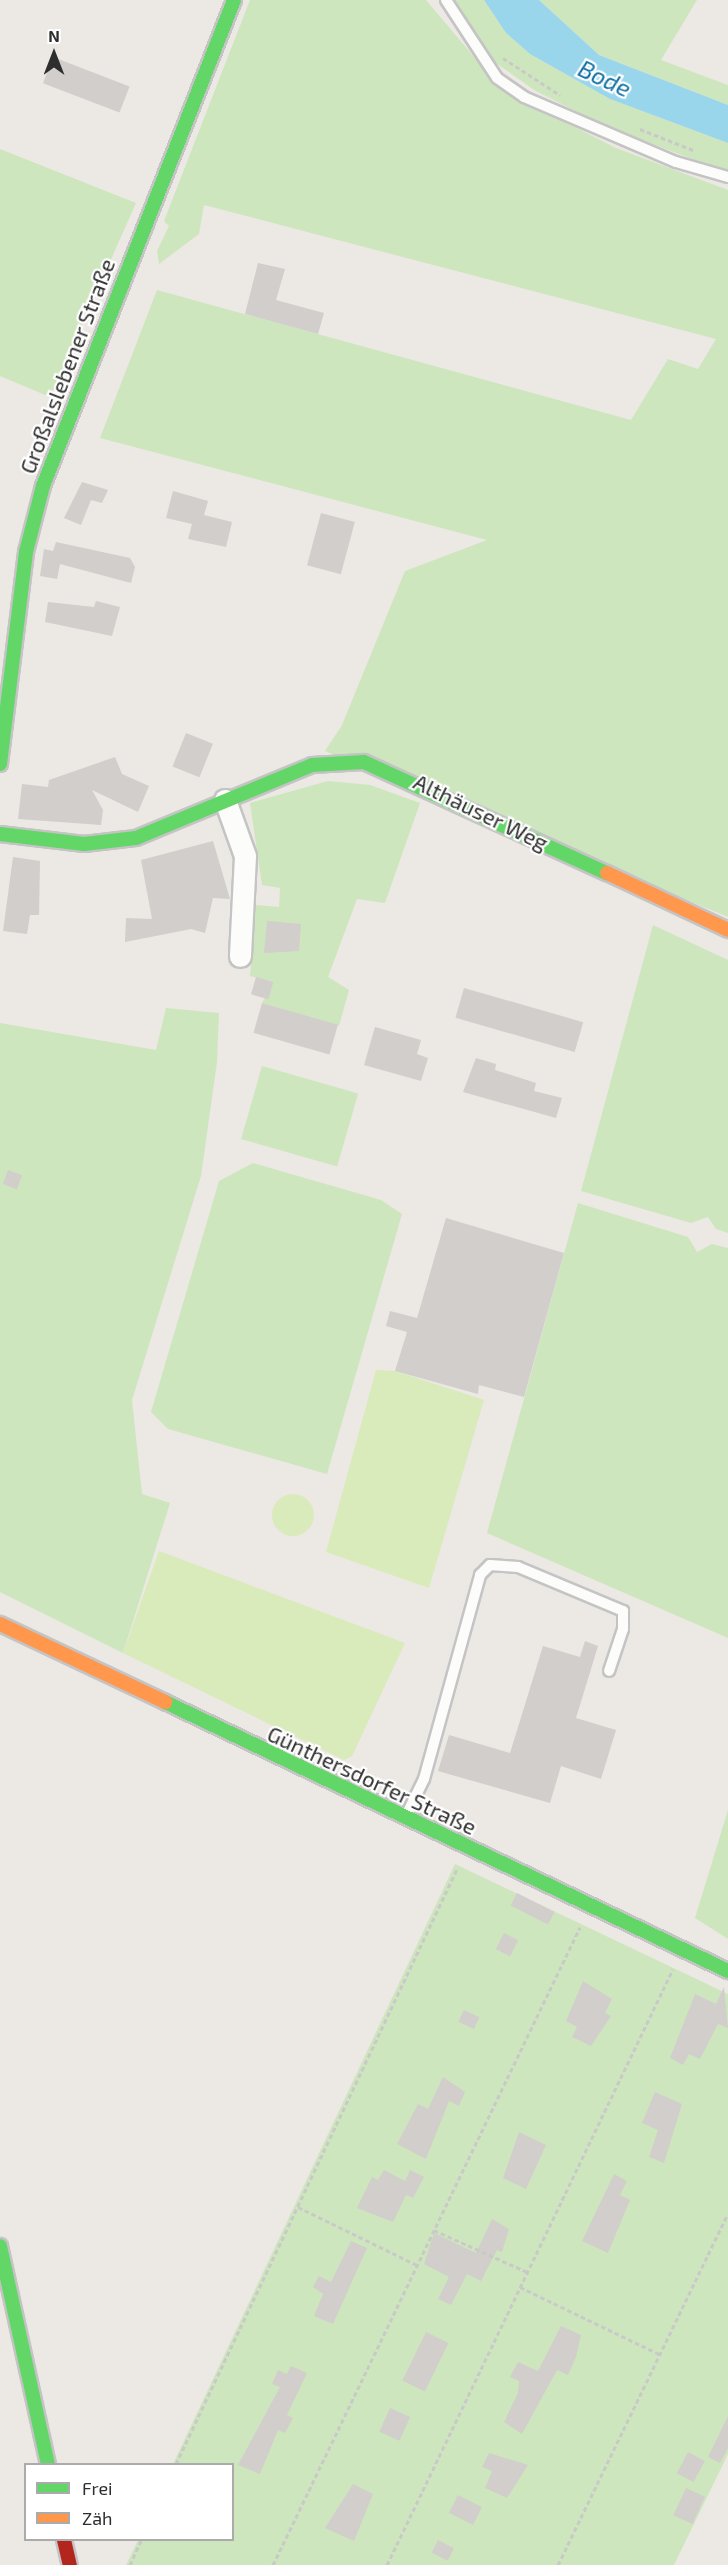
<!DOCTYPE html>
<meta charset="utf-8">
<style>
body{margin:0}
#map{position:relative;width:728px;height:2565px;overflow:hidden;background:#ece8e4;font-family:"Exo 2",sans-serif}
div>[style]{position:absolute}
[style*='--x']{left:calc(var(--x)*1px);top:calc(var(--y)*1px);width:calc(var(--w)*1px);rotate:calc(var(--a)*1deg)}
.green>*{inset:0;background:#cee6be;transform-origin:0 0}
.pitch>*{inset:0;background:#d9eabb}
.round{border-radius:50%}
.water>*{inset:0;background:#99d6ec}
.building>*{inset:0;background:#d1cecb;transform-origin:0 0}
.path>*{height:3px;margin-top:-1.5px;transform-origin:0;background:repeating-linear-gradient(90deg,#c9c9c8 0 4.5px,transparent 0 7.5px)}
.roads{filter:drop-shadow(2px 0 #c5c4c5) drop-shadow(-2px 0 #c5c4c5) drop-shadow(0 2px #c5c4c5) drop-shadow(0 -2px #c5c4c5)}
.lane>*{height:10px;margin:-5px;padding:0 5px;transform-origin:5px;border-radius:5px;background:#fcfcfb}
.street>*{height:21px;margin:-10.5px;padding:0 10.5px;transform-origin:10.5px;border-radius:10.5px;background:#fcfcfb}
.fast>*{height:14px;margin:-7px;padding:0 7px;transform-origin:7px;border-radius:7px;background:#63d668}
.slow>*{height:14px;margin:-7px;padding:0 7px;transform-origin:7px;border-radius:7px;background:#ff974d}
.jam>*{height:14px;margin:-7px;padding:0 7px;transform-origin:7px;border-radius:7px;background:#b3261e}
span{translate:-50% -50%;white-space:nowrap;text-align:center;line-height:1.15;-webkit-text-stroke:4.5px #fff;paint-order:stroke}
.street-label{font-size:22px;color:#2e2e2e}
.water-label{font-size:24px;color:#0d6fa3;font-style:italic}
.legend{position:absolute;left:24px;top:2463px;width:210px;height:78px;box-sizing:border-box;background:#fff;border:2px solid #ababab;margin:0;padding:8px 10px;list-style:none;font-size:18px;color:#2e2e2e}
.legend li{display:flex;align-items:center;gap:12px;height:30px}
.legend b{width:30px;border:2px solid #ababab}
.north{position:absolute;left:24px;top:24px;width:60px;height:60px;-webkit-text-stroke:4px #fff;paint-order:stroke;rotate:0deg;font-size:16px;font-weight:700;line-height:24px;text-align:center;color:#2e2e2e}
.north::after{content:'';display:block;margin:auto;width:21px;height:27px;background:#2e2e2e;clip-path:polygon(50% 0,100% 100%,50% 72%,0 100%)}
</style>
<div id="map">
<div class="green">
<i style="clip-path:polygon(250px 0,426px 0,502px 90px,616px 148px,728px 190px,728px 917px,325px 751px,342px 725px,405px 571px,487px 540px,100px 438px,157px 290px,631px 420px,668px 359px,698px 369px,716px 339px,204px 205px,199px 234px,159px 264px,157px 251px,169px 226px,164px 221px)"></i>
<i style="clip-path:polygon(452px 0,484px 0,506px 33px,530px 54px,610px 99px,728px 143px,728px 173px,599px 123px,534px 90px,496px 63px)"></i>
<i style="clip-path:polygon(539px 0,697px 0,661px 60px,728px 85px,728px 105px,599px 55px)"></i>
<i style="clip-path:polygon(0 149px,136px 203px,50px 397px,0 376px)"></i>
<i style="clip-path:polygon(328px 781px,370px 785px,420px 803px,385px 903px,357px 899px,328px 977px,349px 990px,339px 1026px,262px 1003px,273px 982px,250px 976px,256px 905px,279px 907px,280px 888px,262px 885px,250px 803px)"></i>
<i style="clip-path:polygon(653px 925px,728px 960px,728px 1233px,716px 1229px,708px 1217px,691px 1223px,581px 1191px)"></i>
<i style="clip-path:polygon(166px 1008px,219px 1013px,217px 1062px,201px 1176px,132px 1400px,142px 1494px,170px 1503px,123px 1653px,0 1592px,0 1023px,156px 1050px)"></i>
<i style="left:262px;top:1066px;width:100px;height:76px;rotate:16deg"></i>
<i style="clip-path:polygon(253px 1163px,381px 1200px,402px 1214px,327px 1474px,168px 1429px,151px 1412px,219px 1181px)"></i>
<i style="clip-path:polygon(578px 1203px,688px 1237px,697px 1252px,712px 1244px,728px 1248px,728px 1638px,487px 1533px)"></i>
<i style="clip-path:polygon(728px 1810px,728px 1939px,695px 1918px)"></i>
<i style="clip-path:polygon(455px 1864px,728px 1994px,728px 2454px,674px 2565px,126px 2565px,138px 2540px,232px 2540px,232px 2464px,173px 2464px)"></i>
</div>
<div class="pitch">
<i style="clip-path:polygon(376px 1370px,395px 1371px,484px 1400px,429px 1588px,326px 1552px)"></i>
<i class="round" style="left:272px;top:1494px;width:42px;height:42px"></i>
<i style="clip-path:polygon(159px 1551px,405px 1643px,352px 1756px,344px 1760px,123px 1653px)"></i>
</div>
<div class="water">
<i style="clip-path:polygon(484px 0,539px 0,599px 55px,728px 105px,728px 143px,610px 99px,530px 54px,506px 33px)"></i>
</div>
<div class="building">
<i style="left:53px;top:57px;width:82px;height:28px;rotate:21deg"></i>
<i style="clip-path:polygon(258px 263px,285px 269px,276px 300px,324px 313px,318px 334px,245px 314px)"></i>
<i style="clip-path:polygon(82px 482px,108px 490px,102px 503px,91px 500px,81px 525px,64px 518px)"></i>
<i style="clip-path:polygon(173px 491px,208px 501px,204px 515px,232px 522px,226px 547px,188px 539px,192px 524px,166px 518px)"></i>
<i style="left:321px;top:513px;width:35px;height:54px;rotate:15deg"></i>
<i style="clip-path:polygon(56px 542px,130px 558px,135px 567px,131px 583px,60px 564px,57px 579px,40px 576px,44px 549px,53px 551px)"></i>
<i style="clip-path:polygon(96px 601px,120px 607px,112px 636px,45px 622px,48px 602px,94px 607px)"></i>
<i style="left:186px;top:733px;width:29px;height:36px;rotate:22deg"></i>
<i style="clip-path:polygon(115px 757px,122px 774px,149px 786px,138px 812px,92px 790px,103px 810px,101px 825px,18px 819px,22px 784px,48px 787px,49px 780px)"></i>
<i style="clip-path:polygon(213px 841px,230px 899px,213px 898px,205px 933px,191px 929px,125px 942px,126px 918px,152px 919px,141px 860px)"></i>
<i style="clip-path:polygon(13px 857px,40px 861px,39px 915px,30px 915px,27px 934px,3px 931px)"></i>
<i style="clip-path:polygon(267px 921px,301px 924px,299px 951px,264px 953px)"></i>
<i style="left:256px;top:977px;width:18px;height:18px;rotate:16deg"></i>
<i style="left:464px;top:988px;width:124px;height:31px;rotate:16deg"></i>
<i style="left:262px;top:1003px;width:79px;height:31px;rotate:16deg"></i>
<i style="clip-path:polygon(375px 1027px,421px 1040px,417px 1054px,428px 1058px,421px 1081px,364px 1065px)"></i>
<i style="clip-path:polygon(476px 1058px,496px 1064px,495px 1070px,536px 1083px,534px 1091px,562px 1098px,556px 1118px,463px 1092px)"></i>
<i style="left:8px;top:1170px;width:15px;height:15px;rotate:20deg"></i>
<i style="clip-path:polygon(446px 1218px,564px 1253px,524px 1397px,479px 1385px,478px 1394px,395px 1371px,407px 1332px,386px 1326px,390px 1311px,417px 1318px)"></i>
<i style="clip-path:polygon(585px 1641px,598px 1646px,576px 1718px,616px 1730px,601px 1779px,561px 1766px,550px 1803px,438px 1771px,449px 1735px,510px 1753px,543px 1646px,580px 1657px)"></i>
<i style="left:517px;top:1893px;width:42px;height:14px;rotate:27deg"></i>
<i style="left:504px;top:1933px;width:16px;height:18px;rotate:27deg"></i>
<i style="clip-path:polygon(583px 1981px,612px 1999px,605px 2013px,611px 2016px,591px 2046px,572px 2037px,577px 2027px,566px 2021px)"></i>
<i style="clip-path:polygon(724px 1987px,728px 2028px,718px 2024px,700px 2059px,689px 2054px,683px 2065px,670px 2058px,695px 1994px,716px 2004px)"></i>
<i style="left:464px;top:2010px;width:17px;height:13px;rotate:25deg"></i>
<i style="clip-path:polygon(443px 2077px,465px 2092px,459px 2106px,449px 2101px,426px 2159px,397px 2144px,418px 2104px,428px 2109px)"></i>
<i style="clip-path:polygon(655px 2092px,682px 2104px,664px 2163px,649px 2157px,658px 2130px,642px 2123px)"></i>
<i style="clip-path:polygon(519px 2132px,546px 2145px,526px 2189px,503px 2178px)"></i>
<i style="clip-path:polygon(384px 2170px,405px 2181px,410px 2170px,424px 2177px,413px 2198px,406px 2195px,393px 2222px,357px 2208px,372px 2177px,378px 2180px)"></i>
<i style="clip-path:polygon(614px 2174px,627px 2181px,620px 2195px,630px 2200px,608px 2253px,582px 2241px)"></i>
<i style="clip-path:polygon(492px 2219px,509px 2229px,502px 2252px,497px 2250px,481px 2281px,467px 2274px,451px 2305px,438px 2299px,449px 2277px,424px 2264px,434px 2233px,476px 2253px)"></i>
<i style="clip-path:polygon(351px 2241px,367px 2248px,333px 2324px,314px 2316px,323px 2294px,313px 2287px,319px 2276px,331px 2282px)"></i>
<i style="clip-path:polygon(561px 2326px,581px 2335px,576px 2357px,568px 2375px,557px 2370px,522px 2434px,504px 2422px,518px 2393px,519px 2381px,510px 2377px,518px 2362px,538px 2371px)"></i>
<i style="left:426px;top:2332px;width:25px;height:54px;rotate:26deg"></i>
<i style="clip-path:polygon(291px 2366px,307px 2373px,287px 2415px,293px 2418px,285px 2433px,278px 2430px,260px 2474px,238px 2465px,280px 2387px,272px 2384px,278px 2370px,287px 2374px)"></i>
<i style="left:390px;top:2408px;width:22px;height:26px;rotate:24deg"></i>
<i style="clip-path:polygon(728px 2416px,728px 2448px,720px 2463px,708px 2457px)"></i>
<i style="left:688px;top:2452px;width:19px;height:24px;rotate:28deg"></i>
<i style="clip-path:polygon(489px 2453px,528px 2465px,507px 2498px,485px 2488px,492px 2471px,482px 2467px)"></i>
<i style="clip-path:polygon(353px 2484px,373px 2494px,354px 2541px,325px 2528px)"></i>
<i style="left:686px;top:2488px;width:21px;height:30px;rotate:25deg"></i>
<i style="left:458px;top:2495px;width:27px;height:20px;rotate:27deg"></i>
<i style="left:438px;top:2540px;width:18px;height:14px;rotate:27deg"></i>
</div>
<div class="path">
<i style="--x:503;--y:58;--w:68;--a:33"></i>
<i style="--x:640;--y:129;--w:57;--a:21.6"></i>
<i style="--x:298;--y:2207;--w:132;--a:26"></i>
<i style="--x:434;--y:2230;--w:102;--a:24.3"></i>
<i style="--x:520;--y:2287;--w:154;--a:25.7"></i>
<i style="--x:176;--y:2464;--w:658;--a:-64.72"></i>
<i style="--x:130;--y:2565;--w:27;--a:-66"></i>
<i style="--x:273;--y:2565;--w:708;--a:-64.3"></i>
<i style="--x:387;--y:2565;--w:661;--a:-64.37"></i>
<i style="--x:558;--y:2565;--w:390;--a:-64.2"></i>
</div>
<div class="roads">
<div class="lane">
<i style="--x:446;--y:0;--w:93;--a:56.8"></i>
<i style="--x:497;--y:78;--w:33;--a:35"></i>
<i style="--x:524;--y:97;--w:165;--a:23.2"></i>
<i style="--x:676;--y:162;--w:54;--a:16.1"></i>
<i style="--x:406;--y:1816;--w:41;--a:-64.1"></i>
<i style="--x:424;--y:1779;--w:212;--a:-74.6"></i>
<i style="--x:480;--y:1575;--w:14;--a:-45"></i>
<i style="--x:490;--y:1565;--w:28;--a:4"></i>
<i style="--x:518;--y:1567;--w:114;--a:22.7"></i>
<i style="--x:623;--y:1611;--w:18;--a:90"></i>
<i style="--x:623;--y:1629;--w:44;--a:108.4"></i>
</div>
<div class="street">
<i style="--x:225;--y:800;--w:59;--a:70.3"></i>
<i style="--x:245;--y:856;--w:100;--a:92.9"></i>
</div>
<div class="fast">
<i style="--x:0;--y:764;--w:214;--a:-83"></i>
<i style="--x:26;--y:552;--w:68;--a:-75.6"></i>
<i style="--x:43;--y:486;--w:522;--a:-68.54"></i>
<i style="--x:0;--y:834;--w:85;--a:6.8"></i>
<i style="--x:84;--y:844;--w:52;--a:-6.6"></i>
<i style="--x:136;--y:838;--w:191;--a:-22.5"></i>
<i style="--x:312;--y:765;--w:52;--a:-3.3"></i>
<i style="--x:364;--y:762;--w:267;--a:24.6"></i>
<i style="--x:165;--y:1702;--w:624;--a:25.54"></i>
<i style="--x:0;--y:2246;--w:223;--a:77.6"></i>
</div>
<div class="slow">
<i style="--x:607;--y:873;--w:134;--a:25.2"></i>
<i style="--x:0;--y:1624;--w:183;--a:25.3"></i>
</div>
<div class="jam">
<i style="--x:64;--y:2540;--w:26;--a:77"></i>
</div>
</div>
<div class="street-label">
<span style="left:67px;top:366px;rotate:-69deg">Großalslebener Straße</span>
<span style="left:481px;top:812px;rotate:26deg">Althäuser Weg</span>
<span style="left:372px;top:1780px;rotate:25deg">Günthersdorfer Straße</span>
</div>
<div class="water-label">
<span style="left:605px;top:78px;rotate:25deg">Bode</span>
</div>
<ul class="legend">
<li><b style="height:8px;background:#63d668"></b>Frei</li>
<li><b style="height:8px;background:#ff974d"></b>Zäh</li>
</ul>
<div class="north">N</div>
</div>
